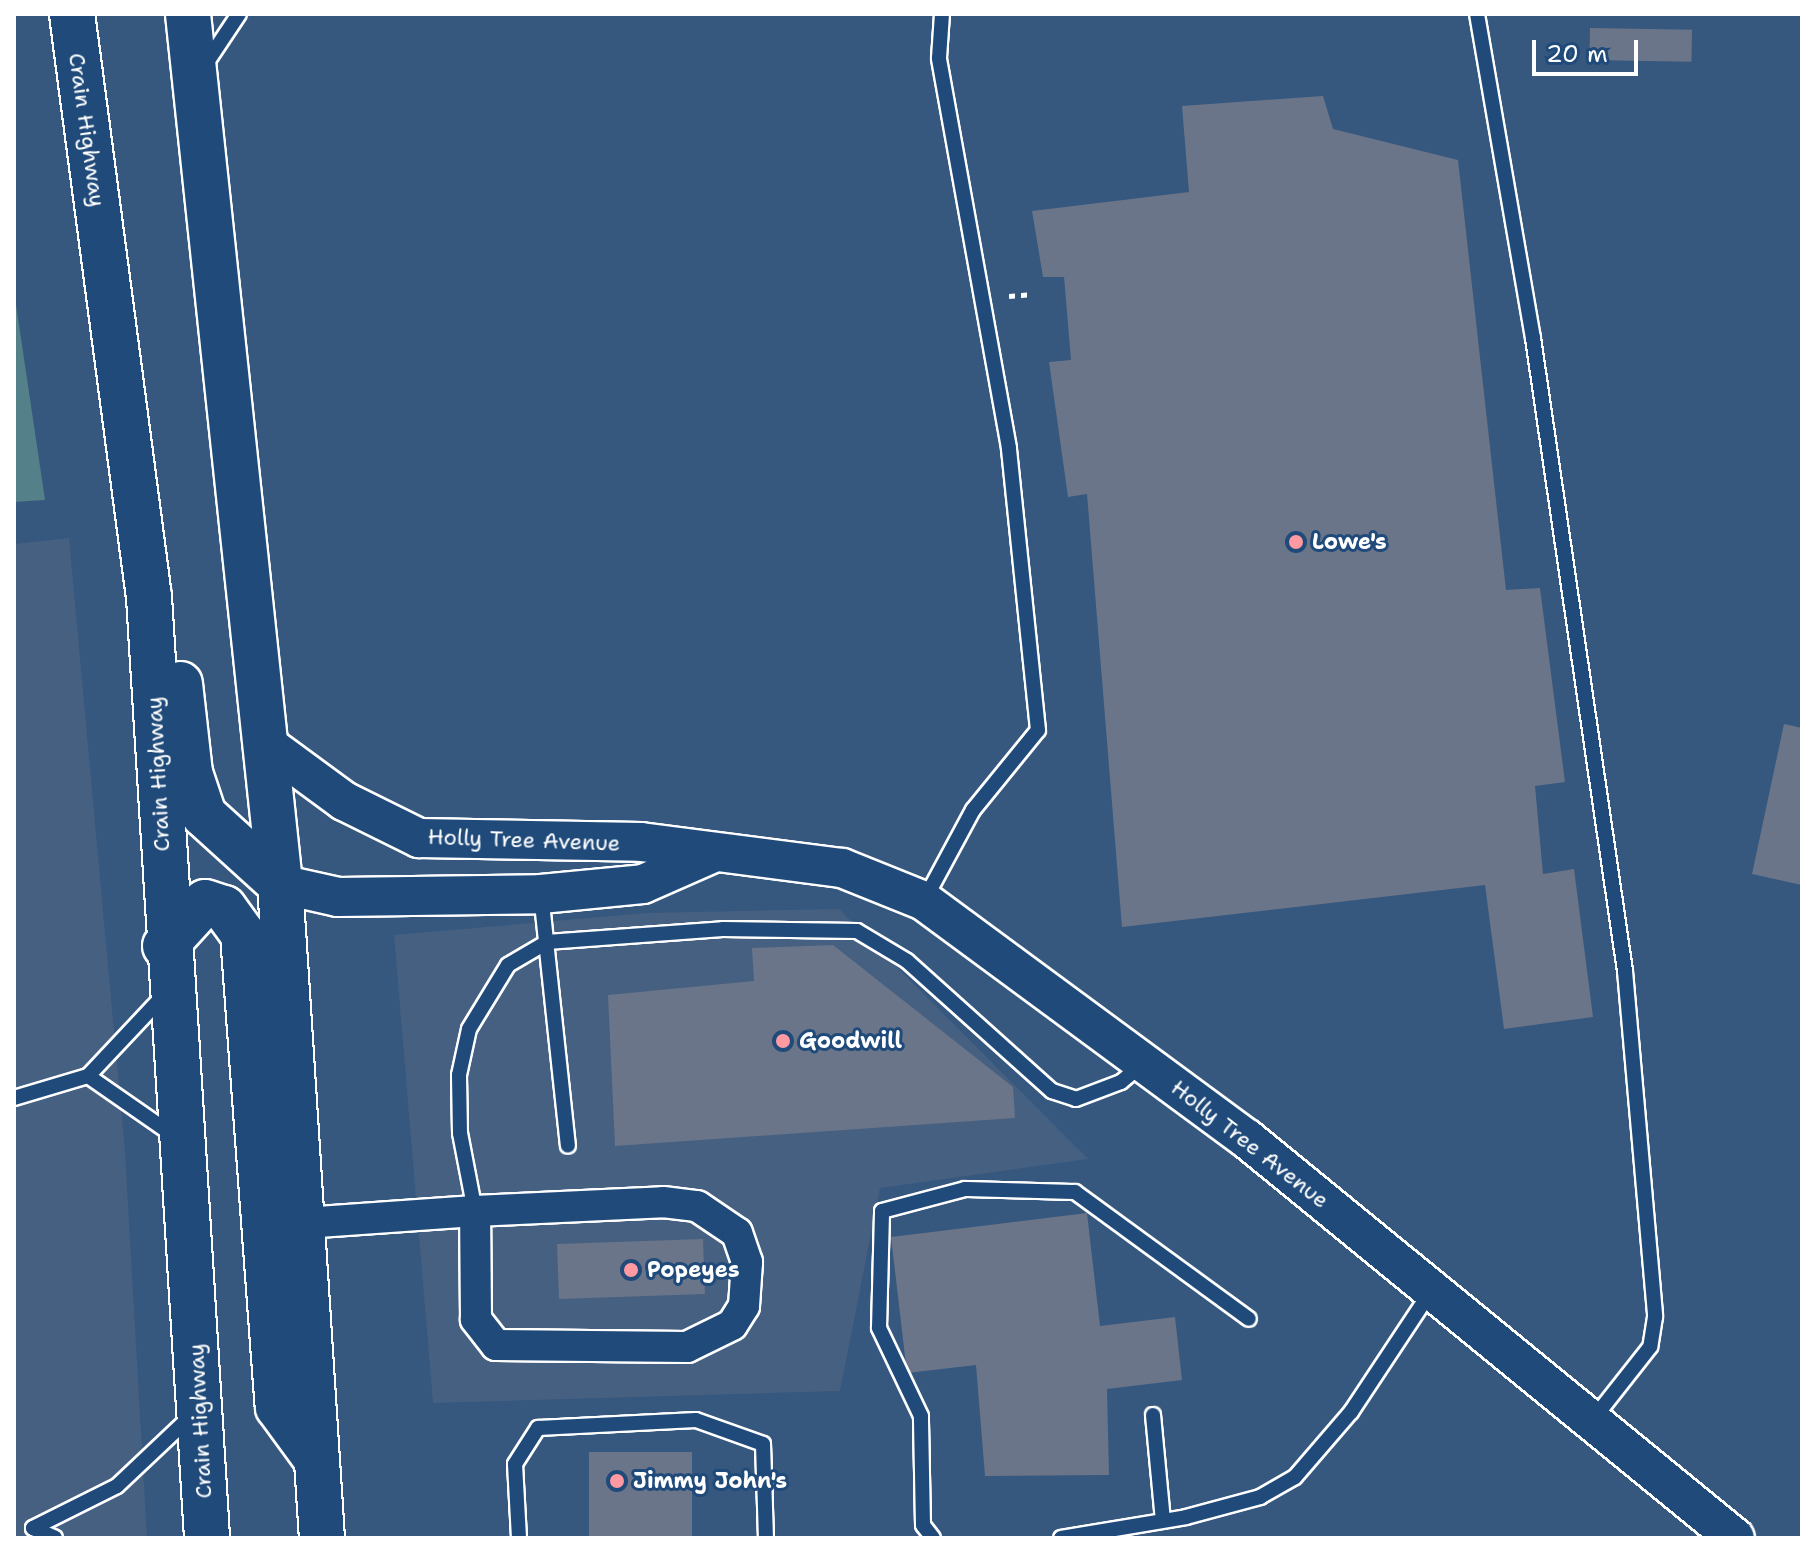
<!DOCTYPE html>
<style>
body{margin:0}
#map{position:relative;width:1816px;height:1552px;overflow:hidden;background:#36577e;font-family:"Shantell Sans",sans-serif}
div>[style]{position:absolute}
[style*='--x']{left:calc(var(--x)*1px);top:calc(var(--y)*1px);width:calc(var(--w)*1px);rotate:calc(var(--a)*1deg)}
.built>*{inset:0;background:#466081}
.green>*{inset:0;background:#538089}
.building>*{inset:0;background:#6a7589;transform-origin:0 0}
.path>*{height:5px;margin-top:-2.5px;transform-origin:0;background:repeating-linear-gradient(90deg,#fff 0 6px,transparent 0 12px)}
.roads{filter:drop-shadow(2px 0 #fff) drop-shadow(-2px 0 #fff) drop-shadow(0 2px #fff) drop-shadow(0 -2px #fff)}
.service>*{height:14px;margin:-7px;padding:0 7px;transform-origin:7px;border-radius:7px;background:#1f4a7a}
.minor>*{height:30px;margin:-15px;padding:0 15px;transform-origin:15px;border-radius:15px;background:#1f4a7a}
.tertiary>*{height:38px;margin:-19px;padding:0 19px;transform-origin:19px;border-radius:19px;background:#1f4a7a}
.trunk>*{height:44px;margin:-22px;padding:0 22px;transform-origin:22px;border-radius:22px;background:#1f4a7a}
.dots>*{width:22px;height:22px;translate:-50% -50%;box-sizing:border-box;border:4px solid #1f4a7a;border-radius:50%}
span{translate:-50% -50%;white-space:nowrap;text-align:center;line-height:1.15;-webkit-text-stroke:6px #1f4a7a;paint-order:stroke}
.street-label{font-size:22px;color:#fff}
.poi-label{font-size:22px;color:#fff;font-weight:700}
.left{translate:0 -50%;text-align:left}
.frame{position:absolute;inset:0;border:16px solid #fff;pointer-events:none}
.scale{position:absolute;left:1532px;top:40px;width:106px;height:36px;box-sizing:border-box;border:4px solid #fff;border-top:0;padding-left:10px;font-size:24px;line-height:28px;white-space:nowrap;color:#fff;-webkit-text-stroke:6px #1f4a7a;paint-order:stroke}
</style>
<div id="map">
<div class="built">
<i style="clip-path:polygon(69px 538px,125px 1152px,147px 1538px,14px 1538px,14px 544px)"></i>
<i style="clip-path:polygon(839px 909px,1088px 1159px,880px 1188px,840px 1391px,433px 1403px,394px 935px,647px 913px)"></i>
</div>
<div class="green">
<i style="clip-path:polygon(14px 291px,45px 500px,14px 502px)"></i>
</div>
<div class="building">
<i style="left:1590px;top:28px;width:102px;height:32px;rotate:1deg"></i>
<i style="clip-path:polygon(1323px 96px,1333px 129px,1458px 160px,1506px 590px,1540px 588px,1565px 782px,1535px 786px,1543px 874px,1574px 869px,1593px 1017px,1504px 1029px,1485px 885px,1122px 927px,1087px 494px,1068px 497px,1049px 362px,1071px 360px,1064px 277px,1043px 277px,1032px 211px,1189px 192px,1182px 106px)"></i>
<i style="clip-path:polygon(1784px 724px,1802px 728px,1802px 885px,1752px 874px)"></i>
<i style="clip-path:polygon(833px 945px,1013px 1087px,1015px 1118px,615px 1146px,608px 995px,754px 981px,752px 948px)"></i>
<i style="clip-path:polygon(1087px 1213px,1100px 1326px,1175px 1317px,1182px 1380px,1107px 1389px,1109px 1475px,985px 1476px,976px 1365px,907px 1373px,891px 1237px)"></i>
<i style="left:703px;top:1239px;width:55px;height:146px;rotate:88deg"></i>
<i style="left:589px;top:1452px;width:103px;height:86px"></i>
</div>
<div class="path">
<i style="--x:1009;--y:296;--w:21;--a:-5"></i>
</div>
<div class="roads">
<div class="service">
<i style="--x:1477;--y:14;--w:329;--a:80.2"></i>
<i style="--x:1533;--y:338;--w:640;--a:81.73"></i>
<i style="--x:1625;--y:971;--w:347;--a:85"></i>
<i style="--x:1655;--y:1317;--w:30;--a:99"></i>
<i style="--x:1650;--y:1347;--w:89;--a:128.2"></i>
<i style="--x:205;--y:65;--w:61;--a:-56.3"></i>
<i style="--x:541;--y:894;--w:253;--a:83.9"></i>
<i style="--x:925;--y:899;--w:101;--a:-61.7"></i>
<i style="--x:973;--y:810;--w:103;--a:-50.9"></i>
<i style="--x:1038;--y:730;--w:283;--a:-95.9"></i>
<i style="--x:1009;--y:448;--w:396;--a:-100.2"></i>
<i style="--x:939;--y:58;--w:44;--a:-86.1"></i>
<i style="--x:88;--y:1076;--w:103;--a:34.8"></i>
<i style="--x:14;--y:1098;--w:77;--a:-16.6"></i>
<i style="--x:88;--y:1076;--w:111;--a:-46.8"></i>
<i style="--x:475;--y:1211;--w:79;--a:-100.9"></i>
<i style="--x:460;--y:1133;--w:58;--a:-91"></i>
<i style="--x:459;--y:1075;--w:47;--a:-77.7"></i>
<i style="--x:469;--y:1029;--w:75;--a:-58.6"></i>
<i style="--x:508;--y:965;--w:45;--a:-30.5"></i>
<i style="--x:547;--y:942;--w:176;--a:-4.2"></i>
<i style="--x:723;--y:929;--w:134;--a:0.9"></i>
<i style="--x:857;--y:931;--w:58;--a:31"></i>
<i style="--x:907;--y:961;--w:195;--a:41.9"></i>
<i style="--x:1052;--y:1091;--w:25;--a:18"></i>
<i style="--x:1076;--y:1099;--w:48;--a:-20.7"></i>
<i style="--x:1121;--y:1082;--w:30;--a:-40"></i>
<i style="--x:1153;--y:1415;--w:105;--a:84.6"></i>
<i style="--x:33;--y:1528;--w:94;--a:-26.6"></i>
<i style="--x:117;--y:1486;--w:100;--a:-43.4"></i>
<i style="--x:33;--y:1528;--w:24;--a:24"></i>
<i style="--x:519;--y:1538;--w:74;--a:-93.1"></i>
<i style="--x:515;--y:1464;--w:43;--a:-57.4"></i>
<i style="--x:538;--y:1428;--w:158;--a:-2.9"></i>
<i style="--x:696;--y:1420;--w:71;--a:19.7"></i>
<i style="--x:763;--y:1444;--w:94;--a:88.2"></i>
<i style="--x:933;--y:1538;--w:16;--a:-128"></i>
<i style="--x:923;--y:1525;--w:109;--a:-91.1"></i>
<i style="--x:921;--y:1416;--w:98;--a:-115.5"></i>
<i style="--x:879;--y:1328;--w:117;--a:-88.5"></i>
<i style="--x:882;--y:1211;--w:86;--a:-14.8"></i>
<i style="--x:965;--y:1189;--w:110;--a:1.6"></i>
<i style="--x:1075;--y:1192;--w:215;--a:36.1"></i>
<i style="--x:1061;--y:1538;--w:127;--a:-9.5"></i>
<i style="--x:1186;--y:1517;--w:77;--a:-15.1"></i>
<i style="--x:1260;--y:1497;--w:40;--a:-29.7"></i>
<i style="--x:1295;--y:1477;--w:86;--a:-49.3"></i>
<i style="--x:1351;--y:1412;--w:145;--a:-56.5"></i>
</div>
<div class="minor">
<i style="--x:304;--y:1223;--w:171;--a:-4"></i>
<i style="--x:475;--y:1211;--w:188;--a:-2.7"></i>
<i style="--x:663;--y:1202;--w:34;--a:7"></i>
<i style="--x:697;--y:1206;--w:48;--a:34"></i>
<i style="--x:737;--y:1233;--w:31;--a:71"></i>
<i style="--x:747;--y:1262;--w:44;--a:93.9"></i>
<i style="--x:744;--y:1306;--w:22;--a:122"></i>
<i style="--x:732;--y:1325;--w:50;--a:153.9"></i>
<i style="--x:687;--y:1347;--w:191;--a:-179.4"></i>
<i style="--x:496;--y:1345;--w:33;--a:-128"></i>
<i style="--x:476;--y:1319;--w:108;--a:-90.5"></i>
</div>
<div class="tertiary">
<i style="--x:265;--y:743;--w:98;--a:36.3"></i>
<i style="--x:344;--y:801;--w:84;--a:26.3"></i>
<i style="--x:419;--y:838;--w:222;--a:1"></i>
<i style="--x:641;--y:842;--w:203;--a:7.4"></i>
<i style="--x:842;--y:868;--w:88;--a:21.9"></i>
<i style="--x:924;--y:901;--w:401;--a:36.4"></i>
<i style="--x:1247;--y:1139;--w:630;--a:39.27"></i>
<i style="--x:280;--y:884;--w:59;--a:12.6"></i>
<i style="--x:338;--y:897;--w:203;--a:-0.8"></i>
<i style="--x:541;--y:894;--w:102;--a:-5.6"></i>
<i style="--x:643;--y:884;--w:77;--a:-23.9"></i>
</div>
<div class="trunk">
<i style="--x:72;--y:14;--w:588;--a:82.48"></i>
<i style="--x:149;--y:597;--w:943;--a:86.47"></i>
<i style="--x:188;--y:14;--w:875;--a:83.96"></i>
<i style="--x:280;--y:884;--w:655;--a:86.33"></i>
<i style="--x:180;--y:684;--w:90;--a:83.6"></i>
<i style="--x:190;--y:773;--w:44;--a:71.6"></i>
<i style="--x:204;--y:815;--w:103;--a:42.2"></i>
<i style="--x:165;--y:946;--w:59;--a:-47.7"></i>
<i style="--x:205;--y:902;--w:20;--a:18"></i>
<i style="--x:224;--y:908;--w:32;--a:54"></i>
<i style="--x:243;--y:934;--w:474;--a:85.8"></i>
<i style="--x:278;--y:1407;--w:64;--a:53.8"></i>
</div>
</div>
<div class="dots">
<i style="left:1296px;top:542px;background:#ff9aa2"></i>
<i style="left:783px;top:1041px;background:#ff9aa2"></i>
<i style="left:631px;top:1270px;background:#ff9aa2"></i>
<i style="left:617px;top:1481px;background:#ff9aa2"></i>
</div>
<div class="street-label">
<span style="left:87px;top:130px;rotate:82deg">Crain Highway</span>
<span style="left:158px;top:774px;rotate:-93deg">Crain Highway</span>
<span style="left:524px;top:840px;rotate:2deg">Holly Tree Avenue</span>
<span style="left:1250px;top:1144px;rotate:38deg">Holly Tree Avenue</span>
<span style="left:200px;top:1421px;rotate:-93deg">Crain Highway</span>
</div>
<div class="poi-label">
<span class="left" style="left:1312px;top:542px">Lowe's</span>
<span class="left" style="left:799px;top:1041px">Goodwill</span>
<span class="left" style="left:647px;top:1270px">Popeyes</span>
<span class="left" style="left:633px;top:1481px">Jimmy John's</span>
</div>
<div class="frame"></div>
<div class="scale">20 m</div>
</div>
